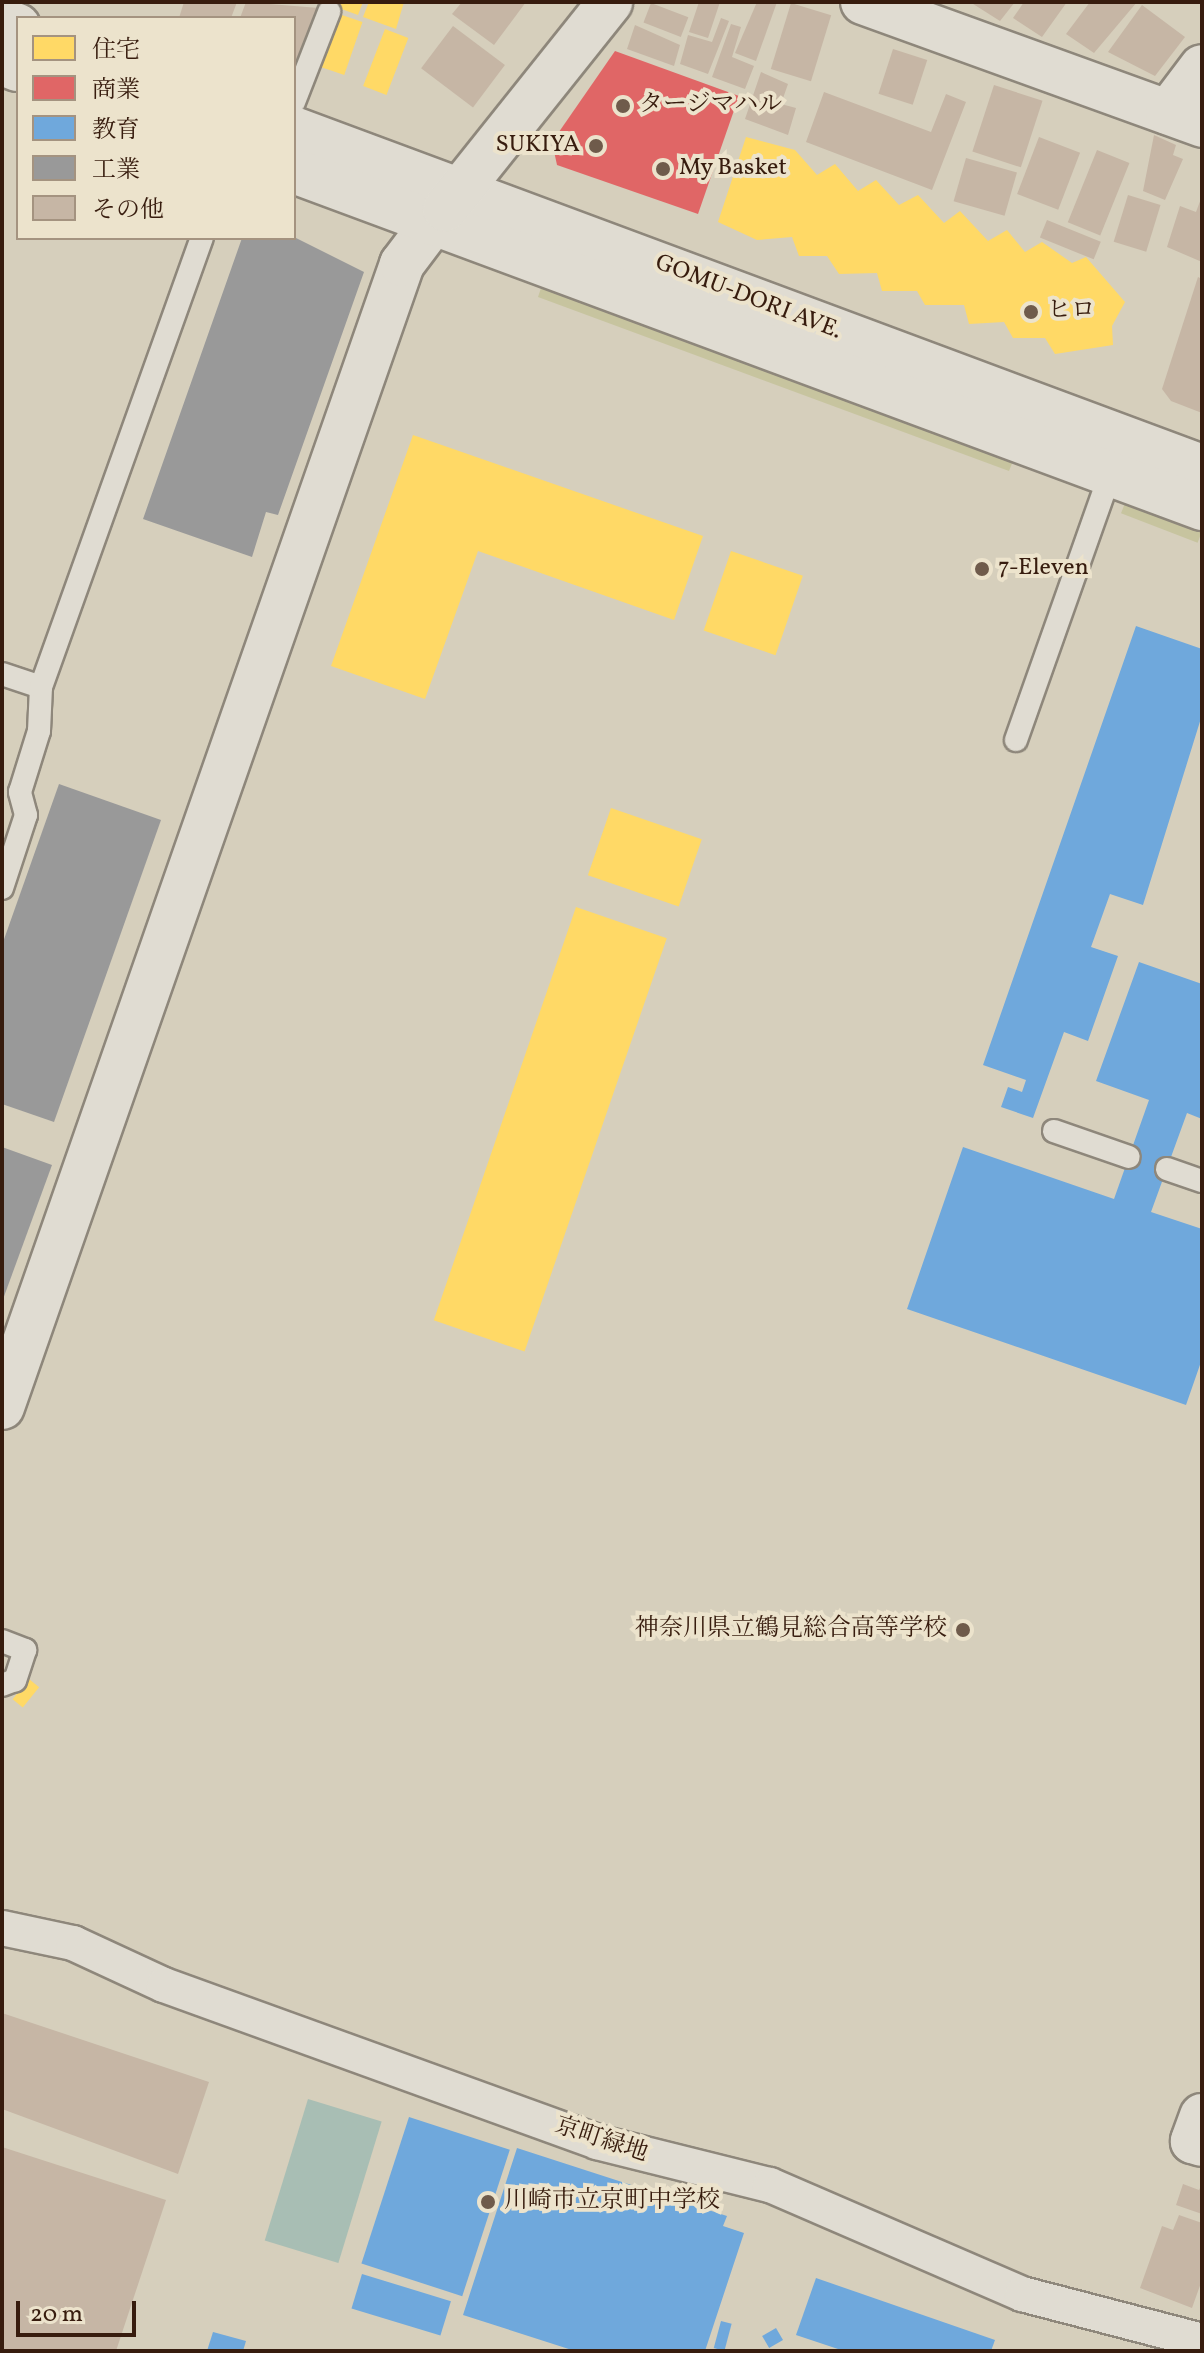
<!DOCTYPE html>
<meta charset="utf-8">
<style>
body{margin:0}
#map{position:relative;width:1204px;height:2353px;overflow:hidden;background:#d6cfbc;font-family:Vollkorn,"Noto Serif JP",serif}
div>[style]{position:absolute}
.green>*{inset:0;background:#c7c49f;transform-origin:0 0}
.water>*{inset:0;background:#a8beb4;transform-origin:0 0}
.homes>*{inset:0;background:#ffd966;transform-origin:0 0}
.shops>*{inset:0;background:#e06666}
.schools>*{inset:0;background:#6fa8dc;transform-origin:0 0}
.industry>*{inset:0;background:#999}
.building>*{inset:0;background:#c6b6a5;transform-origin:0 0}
.roads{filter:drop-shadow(2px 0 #8e877b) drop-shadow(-2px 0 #8e877b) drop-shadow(0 2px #8e877b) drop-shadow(0 -2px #8e877b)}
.service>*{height:22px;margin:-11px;padding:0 11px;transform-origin:11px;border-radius:11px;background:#e0dcd2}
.pedestrian>*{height:34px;margin:-17px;padding:0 17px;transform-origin:17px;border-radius:17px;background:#e0dcd2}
.minor>*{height:44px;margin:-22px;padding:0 22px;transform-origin:22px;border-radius:22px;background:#e0dcd2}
.tertiary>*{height:44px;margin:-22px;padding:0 22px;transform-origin:22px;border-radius:22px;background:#e0dcd2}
.dots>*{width:22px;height:22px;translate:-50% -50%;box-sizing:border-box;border:4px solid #ece3cc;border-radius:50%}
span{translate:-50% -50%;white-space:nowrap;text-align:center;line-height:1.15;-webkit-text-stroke:8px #ece3cc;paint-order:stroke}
.poi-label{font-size:24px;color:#371c0e}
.left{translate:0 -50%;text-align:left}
.right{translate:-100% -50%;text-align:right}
.street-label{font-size:24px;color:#371c0e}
.frame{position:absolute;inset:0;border:4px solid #371c0e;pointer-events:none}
.legend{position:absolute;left:16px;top:16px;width:280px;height:224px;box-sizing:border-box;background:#ece3cc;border:2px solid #a49380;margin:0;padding:10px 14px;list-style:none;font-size:24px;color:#371c0e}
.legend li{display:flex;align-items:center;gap:16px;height:40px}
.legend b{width:40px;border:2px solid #a49380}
.scale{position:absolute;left:16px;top:2301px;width:120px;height:36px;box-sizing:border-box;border:4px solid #371c0e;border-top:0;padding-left:10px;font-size:24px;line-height:28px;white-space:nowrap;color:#371c0e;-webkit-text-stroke:6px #ece3cc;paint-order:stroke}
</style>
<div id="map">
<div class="green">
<i style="clip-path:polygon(542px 285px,1013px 461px,1009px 471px,538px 297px)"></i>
<i style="left:1125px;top:503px;width:82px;height:11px;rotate:21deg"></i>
</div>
<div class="water">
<i style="left:308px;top:2099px;width:77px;height:148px;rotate:17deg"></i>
</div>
<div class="homes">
<i style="clip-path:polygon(322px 2px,363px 2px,358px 15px)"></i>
<i style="clip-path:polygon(369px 2px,404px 2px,396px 29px,363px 17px)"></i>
<i style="left:336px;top:13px;width:28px;height:56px;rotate:19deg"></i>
<i style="left:385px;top:29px;width:25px;height:61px;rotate:21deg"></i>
<i style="clip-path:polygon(746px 137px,795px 150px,817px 175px,835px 164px,858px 191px,876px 180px,899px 205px,918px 195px,944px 223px,960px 211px,988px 241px,1007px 230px,1025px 252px,1042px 242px,1072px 263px,1086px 257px,1125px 302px,1112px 326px,1113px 345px,1055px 354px,1045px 338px,1013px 338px,1004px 322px,969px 324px,964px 305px,925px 305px,917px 291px,882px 291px,877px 273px,839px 274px,827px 256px,799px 256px,792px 237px,757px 240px,718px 222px)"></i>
<i style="clip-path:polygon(413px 435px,703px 536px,674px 620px,478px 551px,425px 699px,331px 666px)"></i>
<i style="left:731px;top:551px;width:76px;height:84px;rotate:19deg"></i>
<i style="left:611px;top:808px;width:96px;height:71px;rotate:19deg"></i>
<i style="left:576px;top:907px;width:96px;height:437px;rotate:19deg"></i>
<i style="left:29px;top:1679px;width:13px;height:26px;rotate:39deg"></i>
</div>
<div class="shops">
<i style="clip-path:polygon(615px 51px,739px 96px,698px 214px,557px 165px,552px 142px)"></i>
</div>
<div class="schools">
<i style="clip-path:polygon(1136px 626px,1202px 649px,1202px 715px,1143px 905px,1110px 894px,1091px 947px,1118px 956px,1088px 1041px,1064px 1032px,1033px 1118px,1001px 1107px,1008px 1087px,1022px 1092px,1026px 1080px,983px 1065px)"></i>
<i style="clip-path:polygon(1139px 962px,1202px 984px,1202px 1119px,1187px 1113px,1151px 1212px,1202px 1229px,1202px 1359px,1186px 1405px,907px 1309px,963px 1147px,1114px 1199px,1149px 1100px,1096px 1081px)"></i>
<i style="left:409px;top:2117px;width:106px;height:154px;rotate:18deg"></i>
<i style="clip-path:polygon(517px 2148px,727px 2216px,723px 2226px,744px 2233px,705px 2351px,575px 2351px,463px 2315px)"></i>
<i style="left:362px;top:2274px;width:93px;height:36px;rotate:17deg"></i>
<i style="clip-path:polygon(816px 2278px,995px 2340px,991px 2351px,844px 2351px,796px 2335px)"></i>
<i style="left:721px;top:2321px;width:11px;height:28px;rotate:15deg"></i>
<i style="left:776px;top:2328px;width:14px;height:16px;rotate:60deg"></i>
<i style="clip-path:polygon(213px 2332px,246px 2341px,243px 2351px,207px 2351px)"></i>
</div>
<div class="industry">
<i style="clip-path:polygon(294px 237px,364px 272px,278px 515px,266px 512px,252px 557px,143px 519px,242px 238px)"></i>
<i style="clip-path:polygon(59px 784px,161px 820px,54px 1122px,2px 1104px,2px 945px)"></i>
<i style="clip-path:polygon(2px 1147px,52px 1165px,2px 1302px)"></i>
</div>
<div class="building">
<i style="clip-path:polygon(184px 2px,237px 2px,231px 18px,179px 18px)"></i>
<i style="clip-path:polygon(246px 2px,319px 8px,296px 67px,294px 18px,240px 18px)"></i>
<i style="clip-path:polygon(462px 2px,526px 2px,494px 45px,452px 14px)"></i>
<i style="clip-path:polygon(699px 2px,720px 2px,708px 38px,689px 32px)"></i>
<i style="clip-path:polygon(757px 2px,777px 2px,756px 61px,735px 53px)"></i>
<i style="clip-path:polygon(970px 2px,1015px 2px,1000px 21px)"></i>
<i style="clip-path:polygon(1024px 2px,1067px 2px,1042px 37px,1013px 18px)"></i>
<i style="clip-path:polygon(1090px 2px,1137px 2px,1094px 53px,1066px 34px)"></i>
<i style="left:651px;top:3px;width:40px;height:21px;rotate:21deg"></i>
<i style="left:791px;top:3px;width:42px;height:69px;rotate:17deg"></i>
<i style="clip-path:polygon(1142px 5px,1185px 37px,1155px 76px,1108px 52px)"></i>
<i style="clip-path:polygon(721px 18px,729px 21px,708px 74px,680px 64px,688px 35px,712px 42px)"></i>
<i style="clip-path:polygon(731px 24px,741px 27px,732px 57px,754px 66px,745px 89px,712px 77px)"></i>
<i style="clip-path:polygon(635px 25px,680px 45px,674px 66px,627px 49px)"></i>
<i style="left:453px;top:26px;width:65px;height:53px;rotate:37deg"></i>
<i style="left:893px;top:49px;width:36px;height:47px;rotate:18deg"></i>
<i style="clip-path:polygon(761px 72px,788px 84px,781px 104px,796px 108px,788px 135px,745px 119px)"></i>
<i style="left:994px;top:85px;width:51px;height:70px;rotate:18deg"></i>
<i style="clip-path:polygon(824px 92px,931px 132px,946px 94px,966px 102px,932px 190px,806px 142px)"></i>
<i style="clip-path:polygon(1154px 135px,1176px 145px,1173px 155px,1183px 159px,1165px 200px,1143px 191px)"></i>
<i style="left:1039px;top:137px;width:44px;height:61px;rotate:21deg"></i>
<i style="left:1097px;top:150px;width:35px;height:78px;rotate:22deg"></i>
<i style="left:966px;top:158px;width:53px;height:45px;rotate:16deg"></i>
<i style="left:1128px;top:195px;width:34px;height:49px;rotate:17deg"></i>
<i style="clip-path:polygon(1202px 196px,1202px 262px,1167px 247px,1180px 206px,1196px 212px)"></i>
<i style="left:1047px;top:220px;width:58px;height:19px;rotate:22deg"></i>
<i style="clip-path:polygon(1198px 277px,1202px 279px,1202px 413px,1171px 401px,1162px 389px)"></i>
<i style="clip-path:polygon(2px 2013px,209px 2082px,178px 2174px,2px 2109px)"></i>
<i style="clip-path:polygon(2px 2147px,166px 2200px,116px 2351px,2px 2351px)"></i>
<i style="clip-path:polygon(1183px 2184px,1199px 2190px,1202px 2184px,1202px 2214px,1176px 2205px)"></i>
<i style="clip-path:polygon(1179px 2215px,1202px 2223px,1202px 2280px,1192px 2308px,1140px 2288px,1162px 2226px,1173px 2230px)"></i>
</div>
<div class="roads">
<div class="service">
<i style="left:294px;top:102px;width:97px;rotate:-68.7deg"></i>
<i style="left:2px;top:674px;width:41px;rotate:18.4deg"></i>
<i style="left:1016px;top:740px;width:281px;rotate:-70.5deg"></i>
<i style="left:2px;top:888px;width:77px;rotate:-71.8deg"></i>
<i style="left:26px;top:815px;width:24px;rotate:-105deg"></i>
<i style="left:20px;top:792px;width:64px;rotate:-72.7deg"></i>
<i style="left:39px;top:731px;width:44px;rotate:-87.4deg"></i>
<i style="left:41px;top:687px;width:477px;rotate:-70.3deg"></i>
<i style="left:1054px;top:1131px;width:79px;rotate:19.1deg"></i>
<i style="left:1167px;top:1169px;width:37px;rotate:19deg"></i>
<i style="left:2px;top:1641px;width:25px;rotate:21deg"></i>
<i style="left:25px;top:1650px;width:32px;rotate:108deg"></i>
<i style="left:15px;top:1680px;width:14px;rotate:159deg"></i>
</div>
<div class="pedestrian">
<i style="left:2px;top:1928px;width:73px;rotate:11.9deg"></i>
<i style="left:73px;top:1943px;width:100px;rotate:24.8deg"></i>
<i style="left:164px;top:1985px;width:461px;rotate:19.9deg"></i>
<i style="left:597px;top:2142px;width:178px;rotate:14deg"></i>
<i style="left:770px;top:2185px;width:275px;rotate:23.4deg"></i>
<i style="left:1022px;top:2294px;width:186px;rotate:14.6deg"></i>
</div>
<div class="minor">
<i style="left:863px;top:2px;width:361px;rotate:19.9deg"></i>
<i style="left:1168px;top:112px;width:56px;rotate:-52.9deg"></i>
<i style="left:2px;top:1407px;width:1211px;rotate:-70.71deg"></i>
<i style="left:402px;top:264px;width:51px;rotate:-52.9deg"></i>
<i style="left:1202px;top:2116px;width:27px;rotate:110deg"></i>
<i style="left:1193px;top:2141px;width:9px;rotate:18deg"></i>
</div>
<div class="tertiary">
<i style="left:2px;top:20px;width:17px;rotate:21deg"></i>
<i style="left:2px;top:63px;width:17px;rotate:21deg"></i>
<i style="left:294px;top:129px;width:969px;rotate:20.42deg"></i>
<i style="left:294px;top:171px;width:969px;rotate:20.36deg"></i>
<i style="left:445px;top:209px;width:265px;rotate:-51.4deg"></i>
</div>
</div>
<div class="dots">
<i style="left:623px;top:106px;background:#6f5b4b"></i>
<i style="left:596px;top:146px;background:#6f5b4b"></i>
<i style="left:663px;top:169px;background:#6f5b4b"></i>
<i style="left:1031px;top:312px;background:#6f5b4b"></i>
<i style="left:982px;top:569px;background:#6f5b4b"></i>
<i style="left:963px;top:1630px;background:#6f5b4b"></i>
<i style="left:488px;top:2202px;background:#6f5b4b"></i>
</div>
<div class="poi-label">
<span class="left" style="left:639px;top:106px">タージマハル</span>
<span class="right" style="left:580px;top:146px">SUKIYA</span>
<span class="left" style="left:679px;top:169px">My Basket</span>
<span class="left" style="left:1047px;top:312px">ヒロ</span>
<span class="left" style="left:998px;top:569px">7-Eleven</span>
<span class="right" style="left:947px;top:1630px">神奈川県立鶴見総合高等学校</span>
<span class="left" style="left:504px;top:2202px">川崎市立京町中学校</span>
</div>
<div class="street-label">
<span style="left:748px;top:298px;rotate:21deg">GOMU-DORI AVE.</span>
<span style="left:601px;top:2141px;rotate:18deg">京町緑地</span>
</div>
<div class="frame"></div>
<ul class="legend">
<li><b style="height:22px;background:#ffd966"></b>住宅</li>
<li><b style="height:22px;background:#e06666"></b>商業</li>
<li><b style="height:22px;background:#6fa8dc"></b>教育</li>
<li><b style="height:22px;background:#999"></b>工業</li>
<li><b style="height:22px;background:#c6b6a5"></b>その他</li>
</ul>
<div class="scale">20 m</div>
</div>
